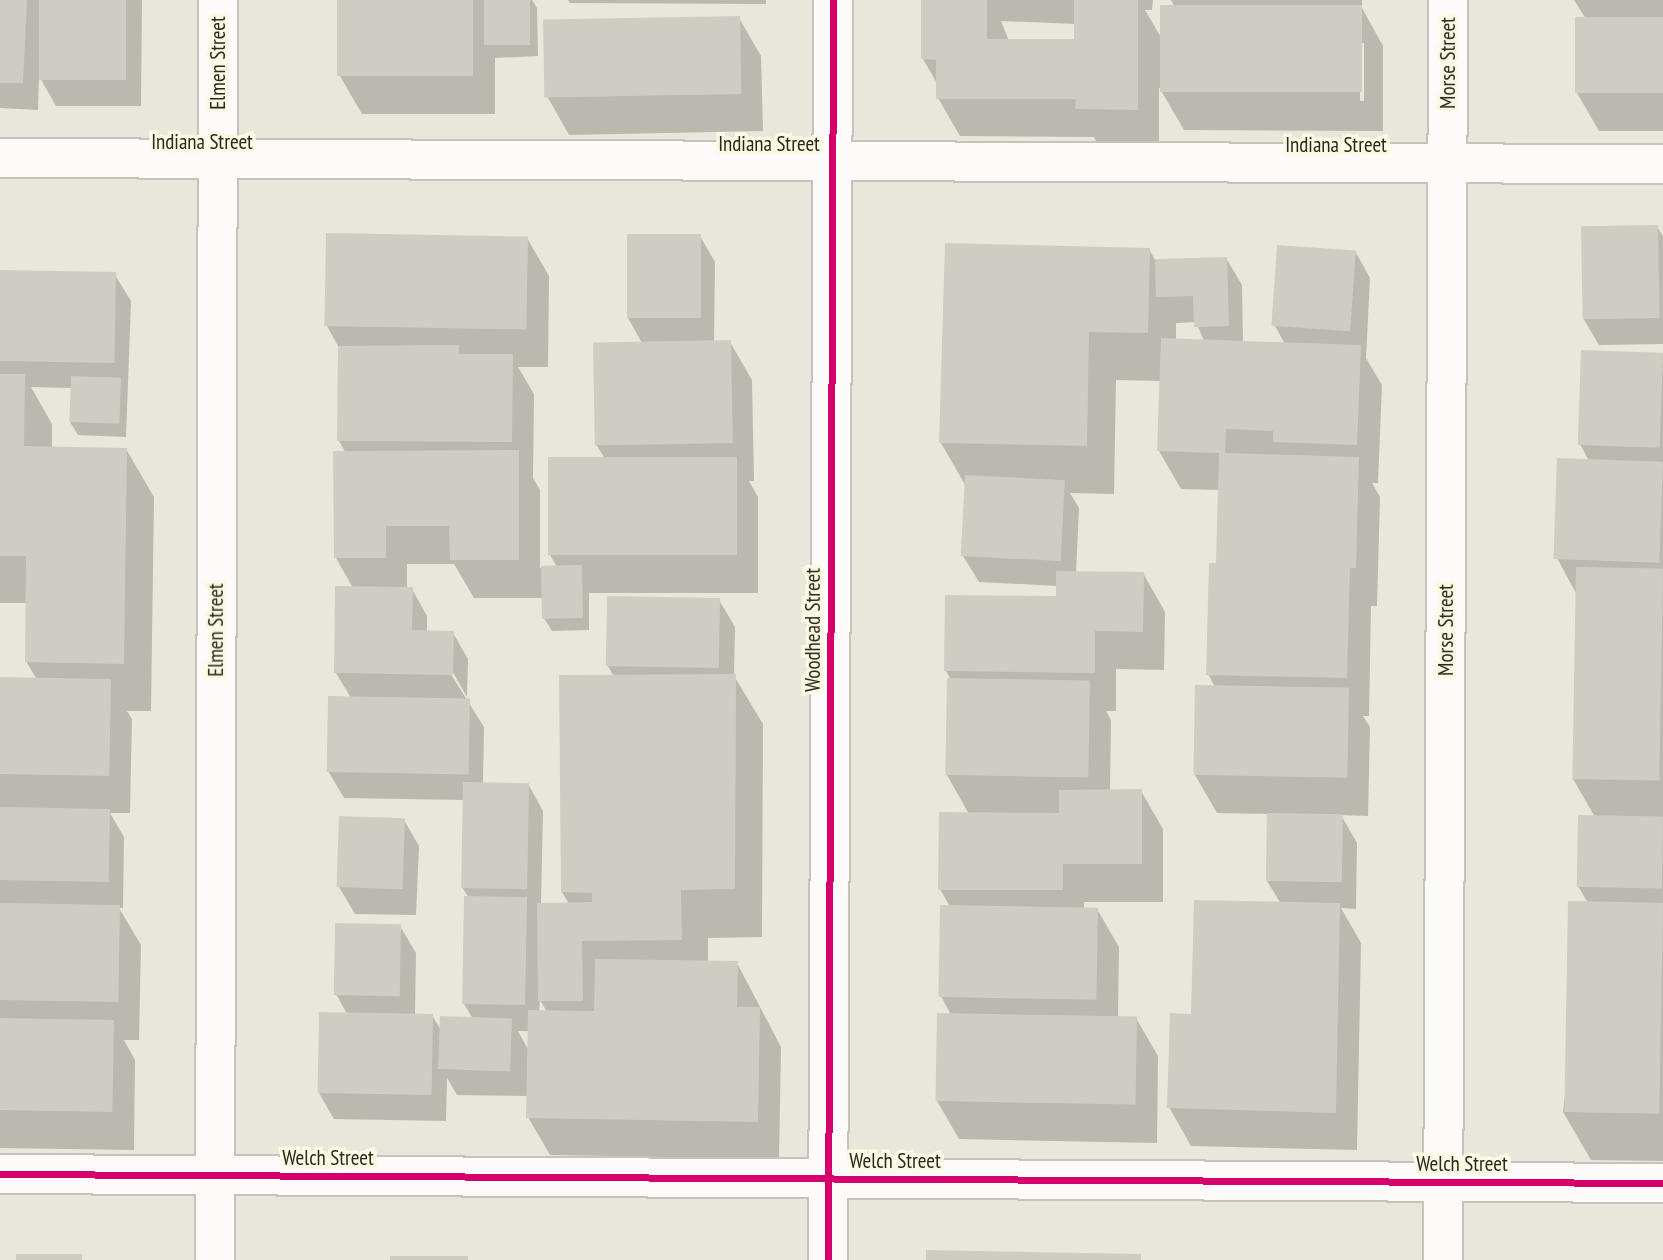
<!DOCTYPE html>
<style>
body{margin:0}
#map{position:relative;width:1663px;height:1260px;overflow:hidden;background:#e9e7db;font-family:"PT Sans Narrow",sans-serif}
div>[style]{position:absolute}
.shadow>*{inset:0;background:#0003}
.building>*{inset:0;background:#cfcdc3;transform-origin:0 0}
.roads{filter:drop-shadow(2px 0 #c5c3ba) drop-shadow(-2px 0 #c5c3ba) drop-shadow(0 2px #c5c3ba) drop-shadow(0 -2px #c5c3ba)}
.minor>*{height:38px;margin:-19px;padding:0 19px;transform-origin:19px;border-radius:19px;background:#fcfbfa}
.tertiary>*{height:38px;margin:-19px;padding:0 19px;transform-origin:19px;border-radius:19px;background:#fcfbfa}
.cycleway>*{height:7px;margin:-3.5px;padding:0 3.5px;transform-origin:3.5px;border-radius:3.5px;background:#d6006c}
span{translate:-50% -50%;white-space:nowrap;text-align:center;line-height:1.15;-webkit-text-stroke:7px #fcf9e2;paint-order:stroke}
.street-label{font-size:21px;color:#29281f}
</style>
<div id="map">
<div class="shadow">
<i style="clip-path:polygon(0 0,142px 0,141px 106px,56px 106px,39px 76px,38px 110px,0 108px)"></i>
<i style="clip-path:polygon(339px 0,532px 0,537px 8px,538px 56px,495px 58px,495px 114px,362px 114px,340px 76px)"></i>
<i style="clip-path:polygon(568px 0,766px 0,766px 4px,570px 3px)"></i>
<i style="clip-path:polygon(evenodd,923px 0,1153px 0,1152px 10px,1145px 10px,1162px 39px,1175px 7px,1171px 0,1362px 0,1362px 8px,1383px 46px,1383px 131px,1184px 130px,1159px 87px,1159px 147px,1099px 147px,1094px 137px,960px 136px,938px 98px,938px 85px,923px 59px,923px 0,1001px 21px,1076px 24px,1076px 41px,1009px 41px,1001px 21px,923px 0,1360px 43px,1364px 43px,1364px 101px,1360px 101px,1360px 43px)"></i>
<i style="clip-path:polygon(1574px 0,1663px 0,1663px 131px,1599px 131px,1577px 93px,1586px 19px)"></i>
<i style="clip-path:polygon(739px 18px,761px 56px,763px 131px,569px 135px,547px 96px)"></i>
<i style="clip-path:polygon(1657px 227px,1663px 236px,1663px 344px,1599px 345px,1583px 318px)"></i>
<i style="clip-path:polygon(evenodd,700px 236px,715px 262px,714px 342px,730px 342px,752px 380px,754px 481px,749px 481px,758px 497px,758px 593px,589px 593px,589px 630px,552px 631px,544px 618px,544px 598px,474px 598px,454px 564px,407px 564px,407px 589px,412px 589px,427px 616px,427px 632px,453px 633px,468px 659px,467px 697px,450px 667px,447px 668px,484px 727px,483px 784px,528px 784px,543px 811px,541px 904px,569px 904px,562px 892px,614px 677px,608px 666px,719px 600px,735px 627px,734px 676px,763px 724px,762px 937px,708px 938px,708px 962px,737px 963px,781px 1047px,779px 1159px,550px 1155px,528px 1117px,528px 1096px,457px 1095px,447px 1078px,446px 1121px,334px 1119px,319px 1093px,347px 1014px,336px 994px,400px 926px,416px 953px,415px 1015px,432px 1015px,442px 1032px,473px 1019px,464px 1004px,469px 898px,462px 887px,464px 800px,344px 798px,328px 771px,351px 698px,336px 673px,353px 588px,336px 558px,346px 453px,339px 441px,339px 348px,327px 326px,527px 238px,549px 276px,548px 367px,518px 367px,534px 394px,533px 478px,540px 490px,540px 568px,557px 567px,550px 555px,605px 459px,596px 444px,642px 343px,628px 318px,700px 236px,540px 1000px,547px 1012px,539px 1012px,540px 1000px,700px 236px,518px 1031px,530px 1031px,529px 1051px,518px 1031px)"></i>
<i style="clip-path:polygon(evenodd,1149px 249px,1155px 260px,1226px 258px,1242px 285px,1243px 343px,1285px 344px,1275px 326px,1355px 251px,1370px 278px,1366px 358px,1382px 385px,1378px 483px,1372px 483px,1380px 497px,1377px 606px,1371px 606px,1369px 716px,1363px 716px,1370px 727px,1368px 816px,1341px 815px,1357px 843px,1356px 909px,1341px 908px,1361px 943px,1357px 1150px,1191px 1146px,1169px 1107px,1193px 1015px,1281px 904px,1267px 881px,1269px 814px,1217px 813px,1195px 775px,1215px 687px,1208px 674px,1218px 565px,1220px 490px,1181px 489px,1159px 451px,1161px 381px,1116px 380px,1114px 494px,1070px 493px,1079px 508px,1076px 573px,1143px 573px,1165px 612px,1164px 670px,1116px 669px,1116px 711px,1106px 711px,1111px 720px,1110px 791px,1141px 791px,1163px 829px,1163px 902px,1084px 902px,1084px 909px,1097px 909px,1119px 947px,1118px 1017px,1136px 1018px,1158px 1056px,1157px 1143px,959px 1139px,937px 1101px,951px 1015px,941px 996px,950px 907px,940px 889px,969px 814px,947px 775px,951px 680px,946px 671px,1058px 598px,1058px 586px,979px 582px,963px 556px,967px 488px,941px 443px,1149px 249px,1196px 322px,1204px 341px,1176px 340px,1176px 323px,1196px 322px)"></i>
<i style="clip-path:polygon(0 272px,115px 275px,131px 301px,126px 437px,78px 435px,70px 422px,72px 388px,31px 387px,52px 424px,52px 448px,126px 449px,154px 497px,151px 711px,127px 711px,132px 719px,130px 813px,110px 813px,124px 837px,123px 908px,119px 908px,141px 945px,139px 1040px,124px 1040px,135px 1060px,134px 1150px,0 1148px,0 679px,37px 680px,26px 661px,27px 603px,0 603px)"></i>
<i style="clip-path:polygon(1663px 354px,1663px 1161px,1591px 1160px,1563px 1112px,1588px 903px,1578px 886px,1595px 817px,1573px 779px,1577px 595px,1557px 558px,1589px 461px,1580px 444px)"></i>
<i style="clip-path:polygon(404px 820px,419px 846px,416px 915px,355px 914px,339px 887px)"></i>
</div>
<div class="building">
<i style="clip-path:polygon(0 0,27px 0,23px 83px,0 83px)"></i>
<i style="left:39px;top:0;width:87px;height:80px"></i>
<i style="left:337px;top:0;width:136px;height:76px"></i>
<i style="left:484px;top:0;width:46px;height:45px"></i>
<i style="clip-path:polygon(921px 0,987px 0,987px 39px,1074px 39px,1074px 0,1138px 0,1138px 110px,1075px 109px,1076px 99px,936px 99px,936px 60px,921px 59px)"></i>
<i style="left:1160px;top:5px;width:202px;height:87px"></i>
<i style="left:740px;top:16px;width:78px;height:197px;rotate:89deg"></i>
<i style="left:1575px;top:17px;width:88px;height:76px"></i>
<i style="left:1658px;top:225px;width:93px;height:77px;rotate:89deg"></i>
<i style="left:326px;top:233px;width:202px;height:93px;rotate:1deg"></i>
<i style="left:627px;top:234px;width:74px;height:84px"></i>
<i style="clip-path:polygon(945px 243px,1150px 248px,1148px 333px,1089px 332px,1087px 446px,939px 443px)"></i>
<i style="left:1277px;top:245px;width:79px;height:81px;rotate:4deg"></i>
<i style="clip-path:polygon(1227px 257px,1229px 326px,1194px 327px,1193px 296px,1156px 297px,1155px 259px)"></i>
<i style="left:0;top:270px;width:116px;height:91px;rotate:1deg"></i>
<i style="clip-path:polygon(1161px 338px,1361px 345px,1357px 445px,1273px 442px,1273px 431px,1226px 429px,1225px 453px,1359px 457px,1356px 568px,1350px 568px,1347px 678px,1206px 675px,1209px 563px,1216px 563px,1219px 453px,1157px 451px)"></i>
<i style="left:731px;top:340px;width:103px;height:138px;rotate:89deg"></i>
<i style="clip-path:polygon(459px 345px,459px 354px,513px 354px,512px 442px,337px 441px,338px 346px)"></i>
<i style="left:1581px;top:350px;width:82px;height:95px;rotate:2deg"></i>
<i style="clip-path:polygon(0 374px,25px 374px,24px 446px,127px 448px,124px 664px,25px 662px,26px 556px,0 556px)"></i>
<i style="left:71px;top:376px;width:50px;height:46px;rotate:2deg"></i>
<i style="clip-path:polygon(519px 450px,519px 560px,450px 560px,449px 526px,386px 526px,386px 558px,334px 558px,333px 451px)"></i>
<i style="left:548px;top:457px;width:189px;height:98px"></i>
<i style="left:1557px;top:458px;width:106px;height:101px;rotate:2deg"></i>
<i style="left:965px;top:475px;width:100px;height:81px;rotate:3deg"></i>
<i style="left:582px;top:565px;width:53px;height:41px;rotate:89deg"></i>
<i style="left:1576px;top:567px;width:87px;height:212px;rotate:1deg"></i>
<i style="clip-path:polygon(1056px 571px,1144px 572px,1143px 632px,1095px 631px,1095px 673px,944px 671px,945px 595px,1056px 596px)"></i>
<i style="clip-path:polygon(335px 586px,413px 587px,412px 630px,454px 631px,453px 675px,334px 673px)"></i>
<i style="left:607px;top:596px;width:113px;height:70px;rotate:1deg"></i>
<i style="clip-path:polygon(736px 674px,735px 889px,681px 890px,682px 940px,582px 941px,583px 1001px,538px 1001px,537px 903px,592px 902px,592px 893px,561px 892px,559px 675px)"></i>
<i style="left:0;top:677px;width:111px;height:97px;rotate:1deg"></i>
<i style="left:947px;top:678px;width:143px;height:97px;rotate:1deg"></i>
<i style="left:1195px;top:685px;width:154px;height:90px;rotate:1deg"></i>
<i style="left:328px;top:696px;width:142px;height:76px;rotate:1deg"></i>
<i style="left:463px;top:782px;width:66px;height:106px;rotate:1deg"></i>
<i style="clip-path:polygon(1142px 789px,1142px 864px,1063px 864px,1063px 890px,938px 890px,939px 812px,1059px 813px,1059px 790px)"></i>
<i style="left:0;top:807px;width:110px;height:73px;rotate:1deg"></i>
<i style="left:1267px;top:813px;width:76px;height:68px;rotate:1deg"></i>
<i style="left:1578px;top:815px;width:85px;height:72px;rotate:1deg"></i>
<i style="left:339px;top:816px;width:66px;height:71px;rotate:2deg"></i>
<i style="left:464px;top:896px;width:63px;height:108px;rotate:1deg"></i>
<i style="clip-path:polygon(1194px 900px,1340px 903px,1336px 1113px,1167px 1108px,1170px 1013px,1191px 1014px)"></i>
<i style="left:1568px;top:901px;width:95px;height:211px;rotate:1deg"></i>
<i style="left:0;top:903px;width:120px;height:97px;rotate:1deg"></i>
<i style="left:940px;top:905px;width:158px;height:92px;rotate:1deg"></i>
<i style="left:335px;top:923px;width:66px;height:72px;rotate:1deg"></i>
<i style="clip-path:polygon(595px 959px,738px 961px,737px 1007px,760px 1007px,758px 1122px,526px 1118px,528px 1010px,594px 1011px)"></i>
<i style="left:319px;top:1012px;width:114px;height:81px;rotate:1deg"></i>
<i style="left:937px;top:1013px;width:200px;height:88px;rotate:1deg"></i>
<i style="left:440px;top:1016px;width:72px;height:53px;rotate:2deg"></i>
<i style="left:0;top:1018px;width:114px;height:92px;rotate:1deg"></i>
<i style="clip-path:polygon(926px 1250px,1141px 1254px,1141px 1260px,926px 1260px)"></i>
<i style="left:16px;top:1254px;width:66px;height:6px"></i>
<i style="left:390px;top:1256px;width:78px;height:4px"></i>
</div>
<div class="roads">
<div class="minor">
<i style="left:0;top:158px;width:1663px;rotate:0.21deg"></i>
<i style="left:215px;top:1260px;width:1260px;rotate:-89.86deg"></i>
<i style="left:1443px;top:1260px;width:1260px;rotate:-89.77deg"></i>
</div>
<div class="tertiary">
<i style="left:0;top:1174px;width:1663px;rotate:0.31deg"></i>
<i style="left:828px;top:1260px;width:1260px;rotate:-89.77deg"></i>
</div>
</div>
<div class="cycleway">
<i style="left:0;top:1174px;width:1663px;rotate:0.31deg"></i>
<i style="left:828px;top:1260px;width:1260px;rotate:-89.77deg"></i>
</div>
<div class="street-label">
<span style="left:218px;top:63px;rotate:-90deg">Elmen Street</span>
<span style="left:1448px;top:63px;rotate:-90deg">Morse Street</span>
<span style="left:202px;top:142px">Indiana Street</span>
<span style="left:769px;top:144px">Indiana Street</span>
<span style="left:1336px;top:145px">Indiana Street</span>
<span style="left:216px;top:630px;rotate:-90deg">Elmen Street</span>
<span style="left:813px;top:630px;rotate:-90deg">Woodhead Street</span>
<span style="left:1446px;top:630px;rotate:-90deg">Morse Street</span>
<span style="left:328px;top:1158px">Welch Street</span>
<span style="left:895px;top:1161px">Welch Street</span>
<span style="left:1462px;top:1164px">Welch Street</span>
</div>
</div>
